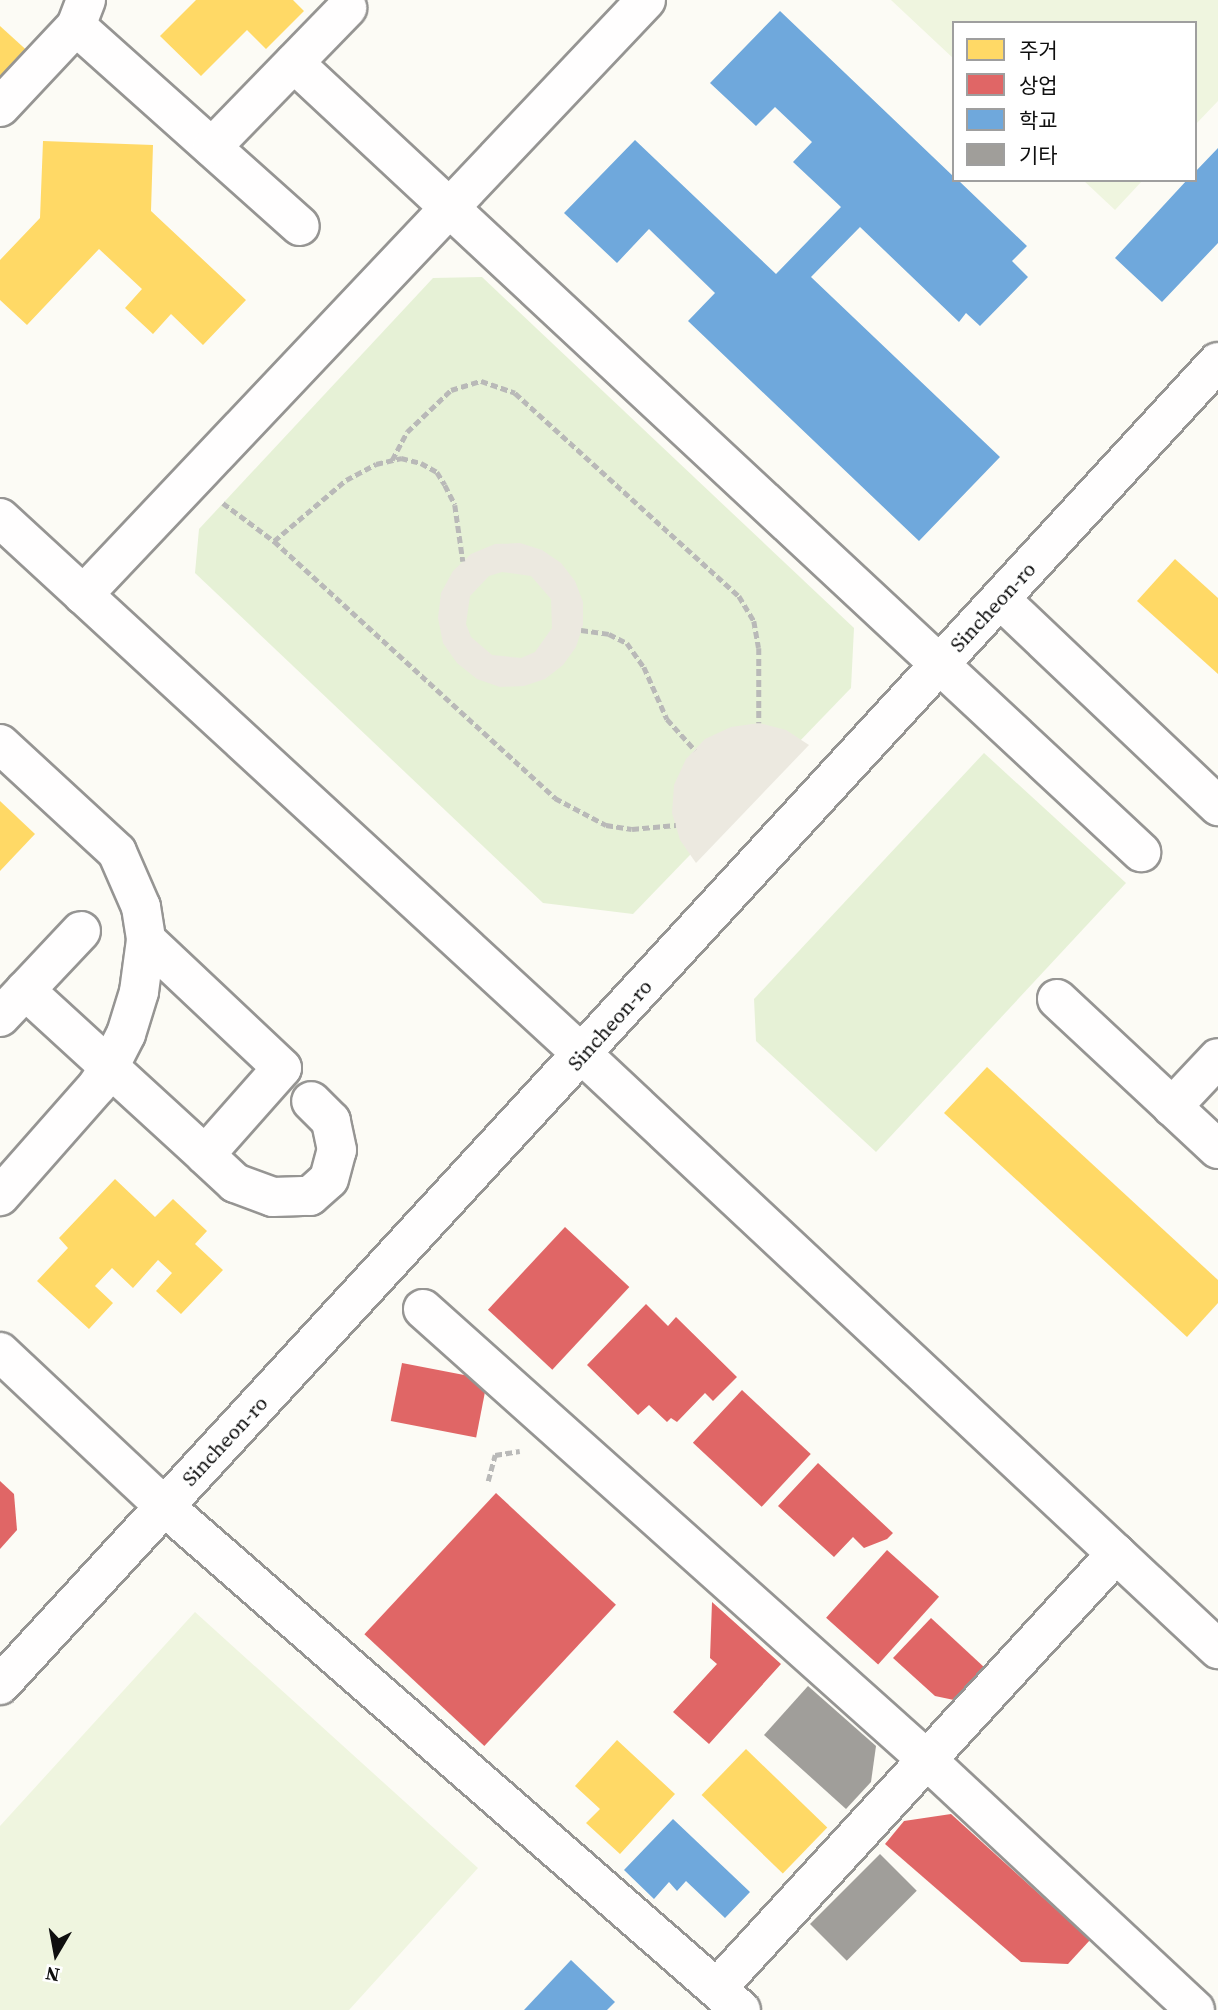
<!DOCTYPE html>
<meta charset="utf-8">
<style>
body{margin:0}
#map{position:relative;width:1218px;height:2010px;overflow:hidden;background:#fcfbf5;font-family:"Source Serif 4","Noto Sans KR",serif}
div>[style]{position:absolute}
.green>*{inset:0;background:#e6f1d6}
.pitch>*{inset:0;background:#eff5df}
.plaza>*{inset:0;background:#ece9e0}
.homes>*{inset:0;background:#ffd966;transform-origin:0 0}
.shops>*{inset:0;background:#e06666;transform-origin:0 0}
.schools>*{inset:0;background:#6fa8dc}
.building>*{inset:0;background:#a09e9a;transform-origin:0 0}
.path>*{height:4.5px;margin-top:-2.25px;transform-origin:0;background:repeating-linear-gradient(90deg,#b9b9b8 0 7px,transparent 0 10.5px)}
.roads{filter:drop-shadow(2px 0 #969593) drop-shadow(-2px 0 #969593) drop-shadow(0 2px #969593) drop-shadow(0 -2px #969593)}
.minor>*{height:38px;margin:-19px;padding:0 19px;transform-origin:19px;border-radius:19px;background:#fffefe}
span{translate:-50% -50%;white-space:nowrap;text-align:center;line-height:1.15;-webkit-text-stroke:7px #fff;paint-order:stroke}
.street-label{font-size:21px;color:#0f0f0f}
.legend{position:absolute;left:952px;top:21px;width:245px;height:161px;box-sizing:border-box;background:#fff;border:2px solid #9f9f9f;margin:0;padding:9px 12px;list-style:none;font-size:21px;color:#0f0f0f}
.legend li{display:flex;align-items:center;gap:14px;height:35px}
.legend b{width:35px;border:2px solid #9f9f9f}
.north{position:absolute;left:21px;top:1919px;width:70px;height:70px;-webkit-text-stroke:5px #fff;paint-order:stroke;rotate:190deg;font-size:19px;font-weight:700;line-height:28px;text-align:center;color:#0f0f0f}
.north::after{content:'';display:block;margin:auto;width:24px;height:32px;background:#0f0f0f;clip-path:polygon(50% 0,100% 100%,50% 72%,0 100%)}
</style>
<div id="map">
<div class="green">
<i style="clip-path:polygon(482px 277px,854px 628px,851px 688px,633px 914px,543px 903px,195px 573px,199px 529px,433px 278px)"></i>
<i style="clip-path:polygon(984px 753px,1126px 883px,876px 1152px,756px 1041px,754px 999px)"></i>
</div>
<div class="pitch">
<i style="clip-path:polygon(891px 0,1218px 0,1218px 101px,1195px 125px,1195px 23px,954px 23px,954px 59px)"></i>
<i style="clip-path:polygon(1083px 180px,1143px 180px,1115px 210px)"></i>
<i style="clip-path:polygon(195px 1612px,478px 1868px,349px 2010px,0 2010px,0 1826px)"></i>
</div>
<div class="plaza">
<i style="clip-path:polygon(evenodd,520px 543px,542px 550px,561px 563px,575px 581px,583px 602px,583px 625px,576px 647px,563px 665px,545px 679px,524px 686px,500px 687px,477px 679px,457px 663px,443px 643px,438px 618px,441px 593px,453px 571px,471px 554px,495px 544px,520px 543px,502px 572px,531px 576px,551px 599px,552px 628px,535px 652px,521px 658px,492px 655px,471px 637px,466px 624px,470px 596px,489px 576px,502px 572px)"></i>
<i style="clip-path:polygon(759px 723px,786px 730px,809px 745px,696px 863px,680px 840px,672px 813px,674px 785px,686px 759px,705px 739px,731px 727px)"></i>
</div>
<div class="homes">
<i style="clip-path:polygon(196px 0,293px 0,304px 11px,266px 49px,247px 30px,201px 76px,160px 36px)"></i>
<i style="clip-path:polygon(0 26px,33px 56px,0 92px)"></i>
<i style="clip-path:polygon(43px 141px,153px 145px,151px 211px,246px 300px,203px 345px,171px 314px,153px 334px,125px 308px,142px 289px,99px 249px,27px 325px,0 300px,0 260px,40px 218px)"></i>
<i style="clip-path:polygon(1175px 559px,1218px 598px,1218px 674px,1137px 601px)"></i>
<i style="clip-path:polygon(0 801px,35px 834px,0 871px)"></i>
<i style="clip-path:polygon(987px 1067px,1218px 1280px,1218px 1303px,1187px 1337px,944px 1113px)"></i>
<i style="clip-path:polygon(115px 1179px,155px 1217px,173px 1199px,207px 1231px,195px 1244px,223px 1270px,181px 1314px,156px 1291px,172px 1273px,158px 1260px,133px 1288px,112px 1268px,95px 1286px,113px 1303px,89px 1329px,37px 1281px,68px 1248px,59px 1238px)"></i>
<i style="clip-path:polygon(617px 1740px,675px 1794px,620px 1854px,586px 1823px,600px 1809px,575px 1786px)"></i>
<i style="left:746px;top:1749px;width:113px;height:64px;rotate:44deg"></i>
</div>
<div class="shops">
<i style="left:565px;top:1227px;width:88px;height:113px;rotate:43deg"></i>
<i style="clip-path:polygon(646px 1304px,668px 1326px,676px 1317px,737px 1377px,713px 1401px,705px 1393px,677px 1422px,671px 1418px,667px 1422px,649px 1405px,638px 1415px,587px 1365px)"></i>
<i style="left:402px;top:1363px;width:87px;height:59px;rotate:11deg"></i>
<i style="left:742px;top:1390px;width:94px;height:72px;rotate:43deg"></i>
<i style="clip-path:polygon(818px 1463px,893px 1533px,887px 1539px,864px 1548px,853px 1537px,834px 1557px,778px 1506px)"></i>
<i style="clip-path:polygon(0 1481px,14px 1494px,17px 1530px,0 1549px)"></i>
<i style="left:496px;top:1493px;width:164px;height:193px;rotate:43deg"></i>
<i style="left:887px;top:1550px;width:70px;height:91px;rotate:42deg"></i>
<i style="clip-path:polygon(712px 1602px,781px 1664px,709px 1744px,673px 1712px,717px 1664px,710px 1658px)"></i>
<i style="clip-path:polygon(931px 1618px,985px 1668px,954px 1700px,935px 1696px,893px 1658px)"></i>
<i style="clip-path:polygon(951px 1814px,1090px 1940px,1068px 1964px,1021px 1962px,885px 1844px,904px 1821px)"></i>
</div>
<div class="schools">
<i style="clip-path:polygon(780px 11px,954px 177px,954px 180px,958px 180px,1027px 246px,1012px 261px,1028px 277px,980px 326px,966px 313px,959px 322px,860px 227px,811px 277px,1000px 457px,919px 541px,688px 321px,715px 293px,649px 229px,617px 263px,564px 213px,635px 140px,776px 274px,841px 207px,793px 162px,812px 142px,775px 107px,756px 126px,710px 83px)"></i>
<i style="clip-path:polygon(1218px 148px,1218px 243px,1162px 302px,1115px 258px,1187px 180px,1195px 180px,1195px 172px)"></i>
<i style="clip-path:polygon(673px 1819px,750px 1892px,725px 1918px,686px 1881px,677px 1891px,669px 1882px,654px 1899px,624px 1870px)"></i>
<i style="clip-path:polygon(571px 1960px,615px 2002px,607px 2010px,524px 2010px)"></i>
</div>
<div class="building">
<i style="clip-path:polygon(808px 1686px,876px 1746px,871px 1782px,846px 1809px,764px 1735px)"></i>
<i style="left:880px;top:1854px;width:52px;height:99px;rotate:45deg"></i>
</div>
<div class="path">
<i style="left:392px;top:460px;width:32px;rotate:-62deg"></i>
<i style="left:407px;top:432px;width:61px;rotate:-43.7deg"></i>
<i style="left:451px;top:390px;width:31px;rotate:-17deg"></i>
<i style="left:481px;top:381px;width:36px;rotate:19deg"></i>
<i style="left:515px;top:393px;width:302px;rotate:42.2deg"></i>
<i style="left:739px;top:596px;width:29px;rotate:59deg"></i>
<i style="left:754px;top:621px;width:27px;rotate:80deg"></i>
<i style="left:759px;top:648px;width:75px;rotate:90deg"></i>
<i style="left:223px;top:503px;width:64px;rotate:36.7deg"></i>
<i style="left:274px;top:541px;width:381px;rotate:42.4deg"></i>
<i style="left:555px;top:798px;width:58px;rotate:27.9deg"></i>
<i style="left:606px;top:825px;width:26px;rotate:9deg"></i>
<i style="left:632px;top:829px;width:44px;rotate:-5.2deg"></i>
<i style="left:274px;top:541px;width:94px;rotate:-40.3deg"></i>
<i style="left:346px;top:480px;width:34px;rotate:-28deg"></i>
<i style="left:376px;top:464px;width:26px;rotate:-13deg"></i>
<i style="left:401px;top:458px;width:21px;rotate:14deg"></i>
<i style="left:421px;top:463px;width:18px;rotate:29deg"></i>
<i style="left:437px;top:472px;width:15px;rotate:58deg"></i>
<i style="left:445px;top:485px;width:22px;rotate:63deg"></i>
<i style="left:455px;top:505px;width:57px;rotate:81.9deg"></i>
<i style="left:581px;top:630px;width:28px;rotate:8deg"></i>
<i style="left:609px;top:634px;width:20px;rotate:27deg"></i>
<i style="left:627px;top:643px;width:29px;rotate:55deg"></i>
<i style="left:644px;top:667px;width:57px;rotate:66.1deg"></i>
<i style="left:667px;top:719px;width:42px;rotate:47.9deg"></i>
<i style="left:488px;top:1481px;width:27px;rotate:-75deg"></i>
<i style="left:495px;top:1455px;width:25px;rotate:-9deg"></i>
</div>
<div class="roads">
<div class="minor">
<i style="left:76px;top:26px;width:300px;rotate:41.8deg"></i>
<i style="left:294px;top:63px;width:1158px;rotate:42.97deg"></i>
<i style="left:0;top:107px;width:111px;rotate:-46.8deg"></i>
<i style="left:76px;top:26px;width:28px;rotate:-69deg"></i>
<i style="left:212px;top:147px;width:194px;rotate:-45.8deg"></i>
<i style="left:0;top:518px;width:793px;rotate:42.65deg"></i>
<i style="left:583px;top:1055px;width:870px;rotate:43.09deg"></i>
<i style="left:83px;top:595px;width:819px;rotate:-46.58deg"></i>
<i style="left:1000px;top:599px;width:301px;rotate:43.5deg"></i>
<i style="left:0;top:744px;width:159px;rotate:42.7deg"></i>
<i style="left:117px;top:852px;width:60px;rotate:66.4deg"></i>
<i style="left:141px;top:907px;width:33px;rotate:81deg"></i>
<i style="left:146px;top:940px;width:52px;rotate:97.7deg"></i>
<i style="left:139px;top:992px;width:44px;rotate:107.2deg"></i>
<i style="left:126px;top:1034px;width:37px;rotate:117deg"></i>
<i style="left:109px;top:1067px;width:22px;rotate:122deg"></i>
<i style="left:97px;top:1086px;width:147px;rotate:131.4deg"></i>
<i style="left:25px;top:990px;width:244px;rotate:42.5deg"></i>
<i style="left:205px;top:1155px;width:116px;rotate:-48.5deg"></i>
<i style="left:282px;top:1068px;width:187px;rotate:-136.7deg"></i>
<i style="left:1057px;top:999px;width:220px;rotate:43deg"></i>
<i style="left:0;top:1017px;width:118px;rotate:-46.7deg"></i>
<i style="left:1172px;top:1107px;width:67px;rotate:-46.8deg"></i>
<i style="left:205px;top:1155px;width:41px;rotate:43deg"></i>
<i style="left:235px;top:1183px;width:40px;rotate:20.2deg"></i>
<i style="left:273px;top:1197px;width:37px;rotate:-2deg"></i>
<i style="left:310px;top:1196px;width:25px;rotate:-42deg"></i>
<i style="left:329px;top:1179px;width:30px;rotate:-75deg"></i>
<i style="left:337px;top:1150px;width:30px;rotate:-102deg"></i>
<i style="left:331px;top:1121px;width:28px;rotate:-135deg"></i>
<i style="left:423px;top:1309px;width:674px;rotate:41.81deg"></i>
<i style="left:925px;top:1758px;width:369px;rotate:43deg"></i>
<i style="left:0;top:1352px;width:225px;rotate:43.2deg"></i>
<i style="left:164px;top:1506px;width:766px;rotate:41.14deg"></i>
<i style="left:0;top:1685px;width:1798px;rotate:-47.37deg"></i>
<i style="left:717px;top:1988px;width:590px;rotate:-47.41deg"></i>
</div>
</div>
<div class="street-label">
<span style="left:993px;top:607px;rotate:-47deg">Sincheon-ro</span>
<span style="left:610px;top:1025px;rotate:-48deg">Sincheon-ro</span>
<span style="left:225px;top:1441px;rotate:-47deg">Sincheon-ro</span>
</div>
<ul class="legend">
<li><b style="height:19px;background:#ffd966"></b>주거</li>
<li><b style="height:19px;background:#e06666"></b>상업</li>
<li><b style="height:19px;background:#6fa8dc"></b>학교</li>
<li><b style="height:19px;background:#a09e9a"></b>기타</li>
</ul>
<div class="north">N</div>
</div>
